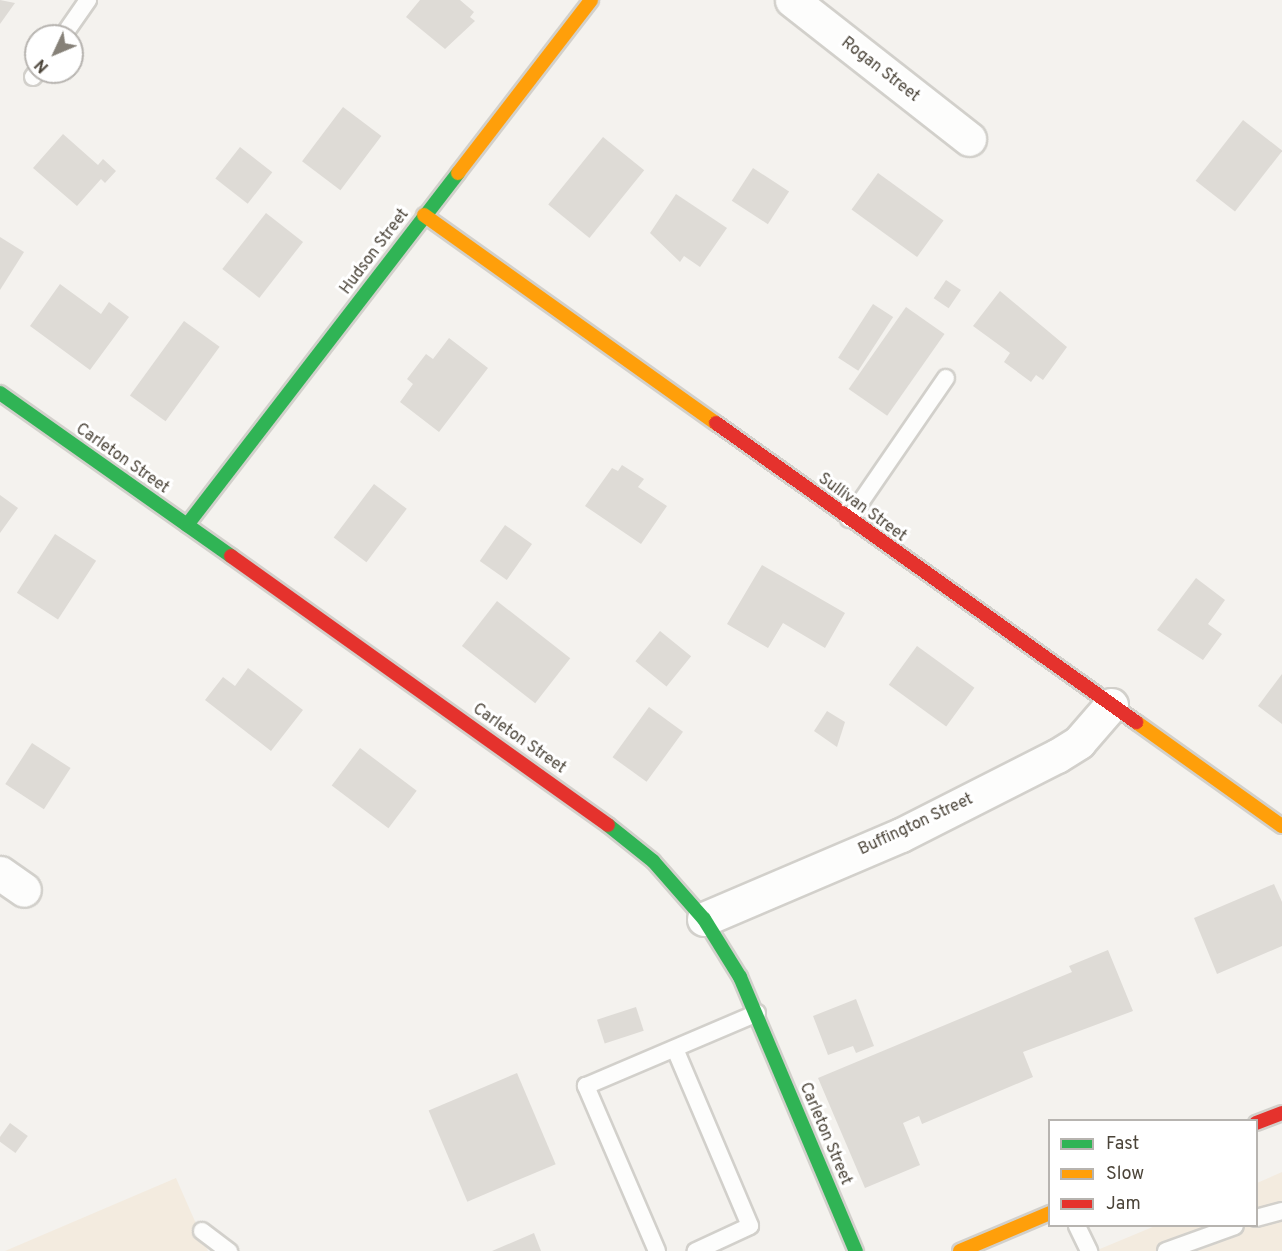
<!DOCTYPE html>
<style>
body{margin:0}
#map{position:relative;width:1282px;height:1251px;overflow:hidden;background:#f4f2ee;font-family:Overpass,sans-serif}
div>[style]{position:absolute}
.commercial>*{inset:0;background:#f3ebdf}
.building>*{inset:0;background:#dedbd6;transform-origin:0 0}
.roads{filter:drop-shadow(2px 0 #d2d0cb) drop-shadow(-2px 0 #d2d0cb) drop-shadow(0 2px #d2d0cb) drop-shadow(0 -2px #d2d0cb)}
.lane>*{height:16px;margin:-8px;padding:0 8px;transform-origin:8px;border-radius:8px;background:#fdfdfc}
.street>*{height:33px;margin:-16.5px;padding:0 16.5px;transform-origin:16.5px;border-radius:16.5px;background:#fdfdfc}
.fast>*{height:14px;margin:-7px;padding:0 7px;transform-origin:7px;border-radius:7px;background:#30b455}
.slow>*{height:14px;margin:-7px;padding:0 7px;transform-origin:7px;border-radius:7px;background:#ff9f0a}
.jam>*{height:14px;margin:-7px;padding:0 7px;transform-origin:7px;border-radius:7px;background:#e5322d}
span{translate:-50% -50%;white-space:nowrap;text-align:center;line-height:1.15;-webkit-text-stroke:6px #fff;paint-order:stroke}
.street-label{font-size:16px;color:#4b4439}
.legend{position:absolute;left:1048px;top:1119px;width:210px;height:108px;box-sizing:border-box;background:#fff;border:2px solid #b7b4b0;margin:0;padding:8px 10px;list-style:none;font-size:18px;color:#4b4439}
.legend li{display:flex;align-items:center;gap:12px;height:30px}
.legend b{width:30px;border:2px solid #b7b4b0}
.north{position:absolute;left:24px;top:24px;width:60px;height:60px;box-sizing:border-box;background:#fff;border:2px solid #b7b4b0;border-radius:50%;rotate:226deg;font-size:16px;font-weight:700;line-height:24px;text-align:center;color:#4b4439}
.north::after{content:'';display:block;margin:auto;width:21px;height:27px;background:#868178;clip-path:polygon(50% 0,100% 100%,50% 72%,0 100%)}
</style>
<div id="map">
<div class="commercial">
<i style="clip-path:polygon(1282px 1172px,1282px 1251px,1095px 1251px,1155px 1226px,1256px 1226px,1257px 1183px)"></i>
<i style="clip-path:polygon(176px 1178px,208px 1251px,5px 1251px)"></i>
</div>
<div class="building">
<i style="clip-path:polygon(0 0,15px 3px,0 24px)"></i>
<i style="clip-path:polygon(420px 0,460px 0,474px 12px,470px 17px,475px 21px,445px 49px,406px 17px)"></i>
<i style="left:343px;top:107px;width:48px;height:68px;rotate:37deg"></i>
<i style="left:1243px;top:120px;width:50px;height:77px;rotate:38deg"></i>
<i style="clip-path:polygon(63px 134px,98px 165px,103px 159px,116px 171px,105px 183px,101px 179px,77px 206px,33px 168px)"></i>
<i style="left:603px;top:137px;width:53px;height:87px;rotate:39deg"></i>
<i style="left:240px;top:147px;width:41px;height:40px;rotate:38deg"></i>
<i style="left:753px;top:168px;width:43px;height:39px;rotate:33deg"></i>
<i style="left:878px;top:173px;width:81px;height:45px;rotate:36deg"></i>
<i style="clip-path:polygon(676px 194px,727px 228px,700px 267px,684px 256px,680px 262px,650px 233px)"></i>
<i style="left:266px;top:213px;width:47px;height:71px;rotate:38deg"></i>
<i style="clip-path:polygon(0 237px,24px 252px,0 290px)"></i>
<i style="left:946px;top:280px;width:18px;height:22px;rotate:34deg"></i>
<i style="clip-path:polygon(60px 284px,101px 314px,109px 302px,129px 317px,90px 370px,30px 326px)"></i>
<i style="clip-path:polygon(1000px 291px,1067px 347px,1043px 380px,1036px 375px,1031px 382px,1004px 362px,1010px 353px,973px 326px)"></i>
<i style="left:873px;top:304px;width:24px;height:64px;rotate:33deg"></i>
<i style="left:906px;top:307px;width:47px;height:100px;rotate:35deg"></i>
<i style="left:184px;top:321px;width:44px;height:92px;rotate:36deg"></i>
<i style="clip-path:polygon(449px 338px,488px 368px,439px 432px,400px 402px,413px 384px,407px 379px,426px 354px,433px 359px)"></i>
<i style="clip-path:polygon(622px 465px,644px 479px,638px 487px,667px 506px,641px 544px,585px 506px,612px 468px,618px 471px)"></i>
<i style="left:374px;top:484px;width:41px;height:67px;rotate:37deg"></i>
<i style="clip-path:polygon(0 495px,18px 508px,0 533px)"></i>
<i style="left:505px;top:525px;width:33px;height:44px;rotate:35deg"></i>
<i style="left:55px;top:534px;width:49px;height:70px;rotate:33deg"></i>
<i style="clip-path:polygon(762px 565px,845px 613px,825px 648px,783px 623px,768px 648px,727px 624px)"></i>
<i style="clip-path:polygon(1196px 578px,1225px 600px,1208px 624px,1222px 634px,1203px 660px,1157px 630px)"></i>
<i style="left:497px;top:601px;width:93px;height:57px;rotate:38deg"></i>
<i style="left:660px;top:631px;width:40px;height:39px;rotate:39deg"></i>
<i style="left:917px;top:646px;width:71px;height:48px;rotate:36deg"></i>
<i style="clip-path:polygon(248px 668px,303px 710px,271px 751px,205px 700px,223px 677px,235px 686px)"></i>
<i style="clip-path:polygon(1282px 674px,1282px 724px,1258px 706px)"></i>
<i style="left:649px;top:707px;width:42px;height:62px;rotate:36deg"></i>
<i style="clip-path:polygon(827px 711px,845px 722px,837px 747px,814px 731px)"></i>
<i style="left:32px;top:743px;width:46px;height:49px;rotate:33deg"></i>
<i style="left:360px;top:748px;width:71px;height:47px;rotate:37deg"></i>
<i style="clip-path:polygon(1274px 884px,1282px 902px,1282px 946px,1217px 974px,1194px 918px)"></i>
<i style="clip-path:polygon(1108px 950px,1133px 1011px,1023px 1052px,1033px 1077px,922px 1124px,919px 1116px,903px 1123px,920px 1165px,865px 1188px,818px 1078px,1072px 972px,1069px 966px)"></i>
<i style="clip-path:polygon(856px 999px,874px 1046px,856px 1053px,853px 1046px,828px 1055px,813px 1016px)"></i>
<i style="left:636px;top:1007px;width:25px;height:41px;rotate:72deg"></i>
<i style="left:517px;top:1073px;width:99px;height:96px;rotate:67deg"></i>
<i style="left:10px;top:1123px;width:22px;height:21px;rotate:36deg"></i>
<i style="clip-path:polygon(534px 1233px,541px 1251px,492px 1251px)"></i>
</div>
<div class="roads">
<div class="lane">
<i style="left:63px;top:36px;width:44px;rotate:-55.2deg"></i>
<i style="left:33px;top:77px;width:6px;rotate:-51deg"></i>
<i style="left:849px;top:519px;width:171px;rotate:-55.5deg"></i>
<i style="left:675px;top:1049px;width:192px;rotate:67deg"></i>
<i style="left:750px;top:1226px;width:60px;rotate:155.2deg"></i>
<i style="left:1256px;top:1218px;width:27px;rotate:-15deg"></i>
<i style="left:1077px;top:1226px;width:28px;rotate:64deg"></i>
<i style="left:202px;top:1231px;width:34px;rotate:37deg"></i>
<i style="left:657px;top:1251px;width:180px;rotate:-113.3deg"></i>
<i style="left:586px;top:1086px;width:186px;rotate:-23.1deg"></i>
<i style="left:1166px;top:1251px;width:73px;rotate:-19.9deg"></i>
</div>
<div class="street">
<i style="left:792px;top:0;width:225px;rotate:38.1deg"></i>
<i style="left:0;top:873px;width:29px;rotate:35deg"></i>
<i style="left:704px;top:919px;width:214px;rotate:-23.1deg"></i>
<i style="left:901px;top:835px;width:175px;rotate:-26.9deg"></i>
<i style="left:1057px;top:756px;width:26px;rotate:-32deg"></i>
<i style="left:1079px;top:742px;width:49px;rotate:-49.1deg"></i>
</div>
<div class="fast">
<i style="left:0;top:393px;width:283px;rotate:35.2deg"></i>
<i style="left:187px;top:525px;width:444px;rotate:-52.4deg"></i>
<i style="left:608px;top:825px;width:58px;rotate:38.7deg"></i>
<i style="left:653px;top:861px;width:77px;rotate:48.7deg"></i>
<i style="left:704px;top:919px;width:68px;rotate:58.2deg"></i>
<i style="left:740px;top:977px;width:298px;rotate:67.1deg"></i>
</div>
<div class="slow">
<i style="left:458px;top:173px;width:218px;rotate:-52.4deg"></i>
<i style="left:424px;top:215px;width:359px;rotate:35.5deg"></i>
<i style="left:1136px;top:722px;width:179px;rotate:35.5deg"></i>
<i style="left:960px;top:1251px;width:98px;rotate:-22.9deg"></i>
</div>
<div class="jam">
<i style="left:716px;top:423px;width:516px;rotate:35.45deg"></i>
<i style="left:231px;top:556px;width:463px;rotate:35.5deg"></i>
<i style="left:1256px;top:1123px;width:28px;rotate:-21deg"></i>
</div>
</div>
<div class="street-label">
<span style="left:880px;top:70px;rotate:38deg">Rogan Street</span>
<span style="left:375px;top:252px;rotate:-53deg">Hudson Street</span>
<span style="left:122px;top:459px;rotate:35deg">Carleton Street</span>
<span style="left:862px;top:508px;rotate:36deg">Sullivan Street</span>
<span style="left:519px;top:739px;rotate:35deg">Carleton Street</span>
<span style="left:916px;top:825px;rotate:-25deg">Buffington Street</span>
<span style="left:825px;top:1134px;rotate:67deg">Carleton Street</span>
</div>
<ul class="legend">
<li><b style="height:8px;background:#30b455"></b>Fast</li>
<li><b style="height:8px;background:#ff9f0a"></b>Slow</li>
<li><b style="height:8px;background:#e5322d"></b>Jam</li>
</ul>
<div class="north">N</div>
</div>
